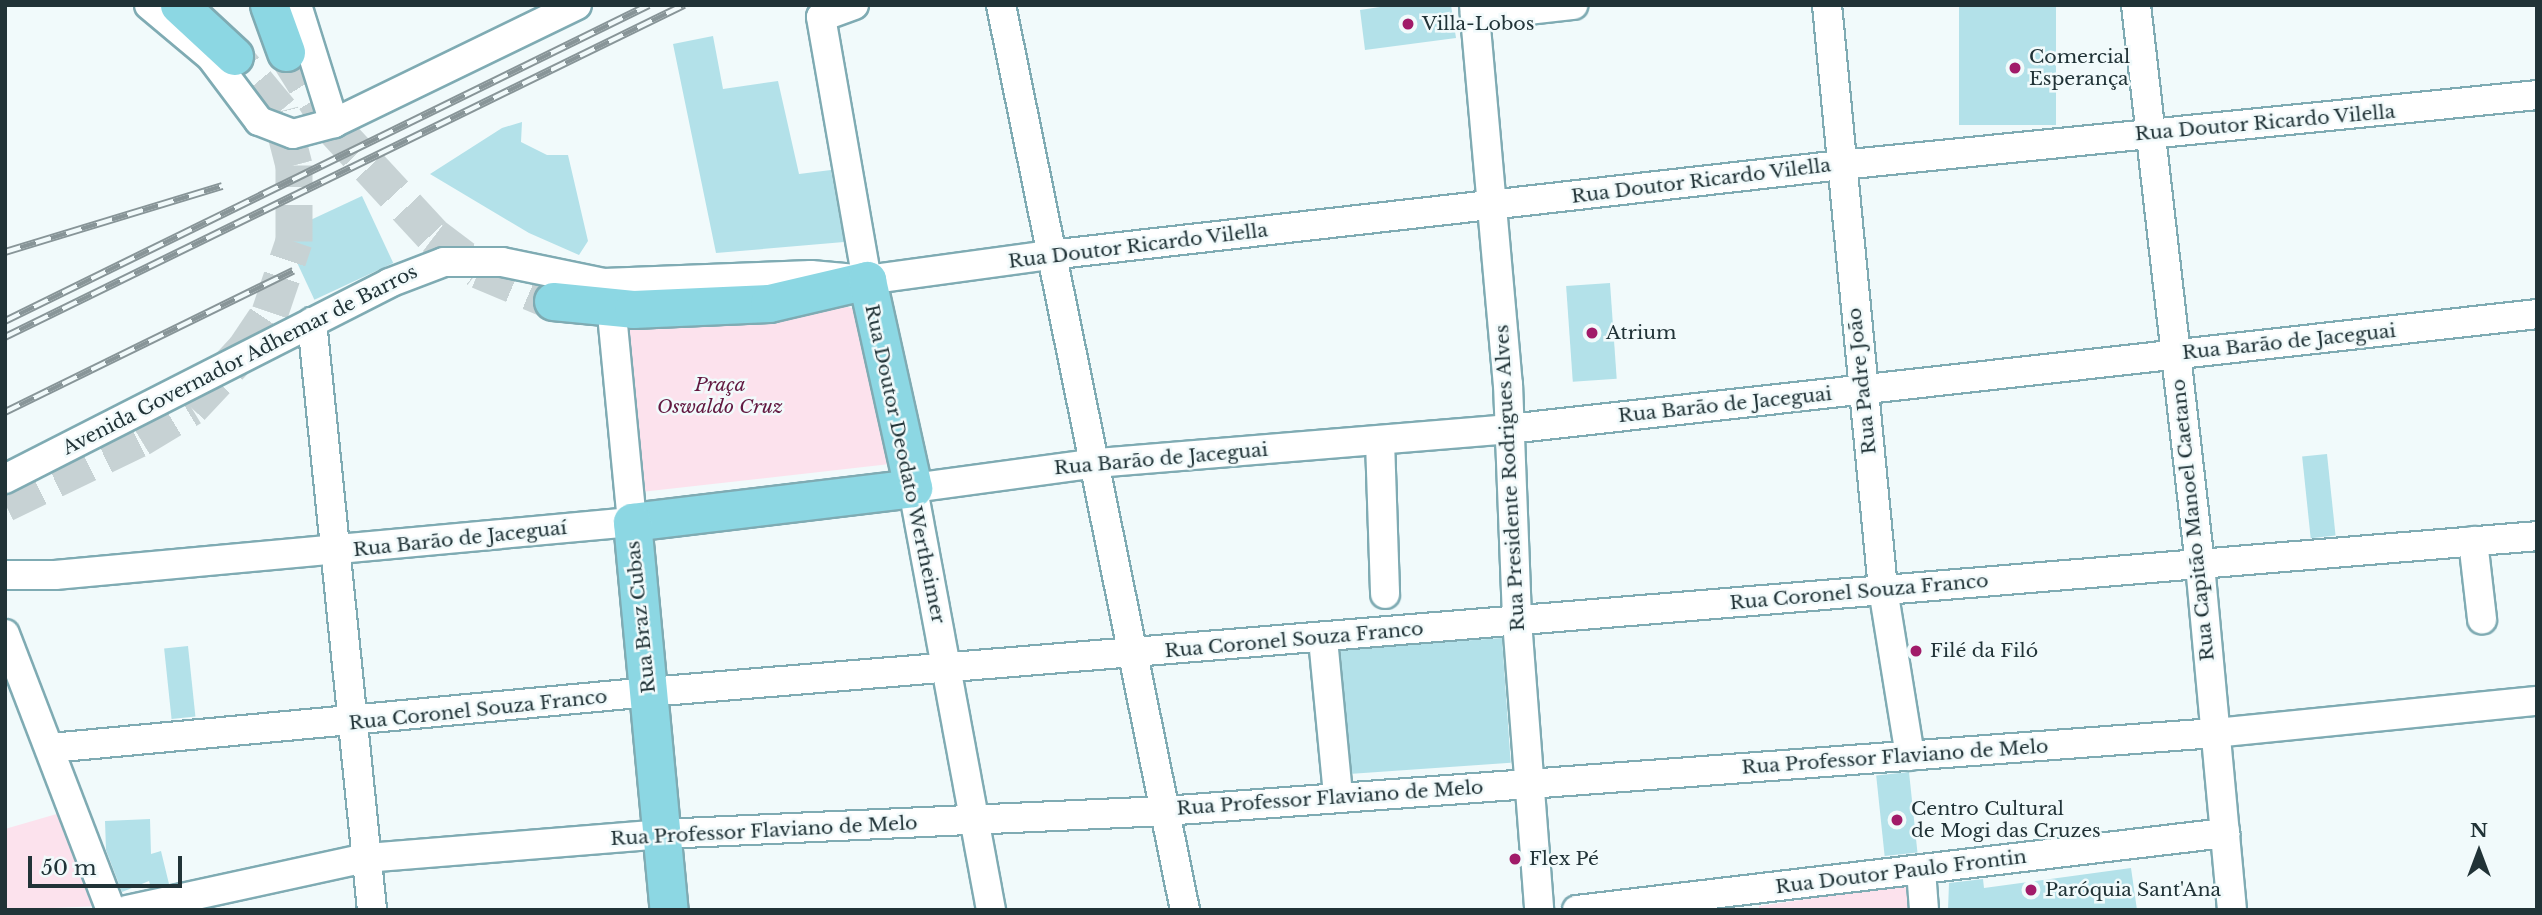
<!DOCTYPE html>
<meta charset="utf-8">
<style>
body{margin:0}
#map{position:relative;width:2542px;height:915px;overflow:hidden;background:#f1fafb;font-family:"Libre Baskerville",serif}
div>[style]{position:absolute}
.green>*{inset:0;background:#fce2ed}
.building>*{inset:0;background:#b3e1e9;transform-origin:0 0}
.major-tunnel>*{height:37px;margin-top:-18.5px;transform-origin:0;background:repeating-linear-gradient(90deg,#c7d2d4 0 37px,transparent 0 55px)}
.roads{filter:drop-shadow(2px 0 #7fabb3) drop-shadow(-2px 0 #7fabb3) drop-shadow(0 2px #7fabb3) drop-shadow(0 -2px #7fabb3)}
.minor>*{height:28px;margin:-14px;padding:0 14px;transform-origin:14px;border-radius:14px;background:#fff}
.major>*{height:37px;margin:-18.5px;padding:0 18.5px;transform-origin:18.5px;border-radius:18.5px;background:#8cd7e3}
.rail>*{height:8px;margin-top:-4px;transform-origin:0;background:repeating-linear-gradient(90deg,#f1fafb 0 16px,#889598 0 32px);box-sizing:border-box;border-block:2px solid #889598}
.dots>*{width:19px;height:19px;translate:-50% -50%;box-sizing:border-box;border:4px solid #f1fafb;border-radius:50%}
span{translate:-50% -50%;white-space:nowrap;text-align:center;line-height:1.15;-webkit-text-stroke:5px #f1fafb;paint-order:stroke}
.poi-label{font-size:19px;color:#213337}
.left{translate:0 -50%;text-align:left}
.street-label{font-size:19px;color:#213337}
.park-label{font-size:19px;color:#621941;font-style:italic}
.frame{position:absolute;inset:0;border:7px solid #213337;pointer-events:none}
.north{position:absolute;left:2444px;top:817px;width:70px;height:70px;-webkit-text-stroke:5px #f1fafb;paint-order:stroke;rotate:0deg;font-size:19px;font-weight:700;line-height:28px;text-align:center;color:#213337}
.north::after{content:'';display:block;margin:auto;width:24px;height:32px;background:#213337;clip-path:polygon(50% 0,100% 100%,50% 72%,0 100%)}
.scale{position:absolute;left:28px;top:856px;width:154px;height:32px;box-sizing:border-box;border:4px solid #213337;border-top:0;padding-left:9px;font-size:21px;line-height:24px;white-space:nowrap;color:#213337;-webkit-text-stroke:5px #f1fafb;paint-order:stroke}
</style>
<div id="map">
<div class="green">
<i style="clip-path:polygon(827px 302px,864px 311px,890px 464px,641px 492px,622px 314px)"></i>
<i style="clip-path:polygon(67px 811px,101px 906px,5px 910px,5px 829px)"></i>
<i style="clip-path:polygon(1914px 884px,1916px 910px,1759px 910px,1759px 906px)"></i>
</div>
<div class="building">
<i style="clip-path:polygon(1393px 5px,1451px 5px,1456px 38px,1365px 50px,1360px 10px)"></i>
<i style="left:1959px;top:5px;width:97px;height:120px"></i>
<i style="clip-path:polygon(713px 36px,723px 89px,778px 81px,799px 174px,831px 170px,844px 242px,716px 253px,673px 44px)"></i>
<i style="clip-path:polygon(522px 122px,521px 142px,547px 155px,568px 155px,588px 241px,579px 255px,529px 233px,430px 174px,502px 128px)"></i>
<i style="left:362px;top:196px;width:74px;height:87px;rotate:65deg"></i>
<i style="left:1610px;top:283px;width:96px;height:44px;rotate:86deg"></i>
<i style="left:2327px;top:454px;width:82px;height:25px;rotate:84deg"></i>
<i style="left:1502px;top:638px;width:125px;height:162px;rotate:86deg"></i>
<i style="left:188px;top:646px;width:71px;height:24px;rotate:84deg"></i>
<i style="left:1909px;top:772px;width:81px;height:33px;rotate:84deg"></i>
<i style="clip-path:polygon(150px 819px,151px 854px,161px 851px,169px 884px,151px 888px,149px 881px,122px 892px,106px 850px,105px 821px)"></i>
<i style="clip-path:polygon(2131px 868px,2137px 910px,1948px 910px,1949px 883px,1983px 879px,1984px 888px)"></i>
</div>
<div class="major-tunnel">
<i style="left:286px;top:52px;width:87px;rotate:58.1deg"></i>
<i style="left:332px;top:126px;width:150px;rotate:47.2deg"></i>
<i style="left:434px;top:236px;width:56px;rotate:37.1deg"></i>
<i style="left:479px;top:270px;width:80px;rotate:22.7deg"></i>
<i style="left:5px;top:503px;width:150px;rotate:-25.7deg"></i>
<i style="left:140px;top:438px;width:60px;rotate:-31.3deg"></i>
<i style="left:191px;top:407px;width:79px;rotate:-47deg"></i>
<i style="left:245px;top:349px;width:45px;rotate:-56deg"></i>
<i style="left:270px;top:312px;width:75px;rotate:-71.3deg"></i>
<i style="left:294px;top:241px;width:76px;rotate:-90deg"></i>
<i style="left:294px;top:165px;width:56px;rotate:-104.5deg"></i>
<i style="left:280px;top:111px;width:72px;rotate:-129.9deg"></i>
</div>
<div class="roads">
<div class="minor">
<i style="left:149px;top:5px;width:81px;rotate:40deg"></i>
<i style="left:211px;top:57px;width:80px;rotate:53.1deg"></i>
<i style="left:259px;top:121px;width:36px;rotate:21deg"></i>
<i style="left:293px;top:134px;width:42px;rotate:-15deg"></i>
<i style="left:334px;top:123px;width:270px;rotate:-25.9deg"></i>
<i style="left:297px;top:5px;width:124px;rotate:72.6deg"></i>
<i style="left:854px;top:5px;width:35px;rotate:160deg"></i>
<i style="left:821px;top:17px;width:267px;rotate:80.1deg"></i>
<i style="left:1001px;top:5px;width:924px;rotate:78.51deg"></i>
<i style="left:1474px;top:5px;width:381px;rotate:84.9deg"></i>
<i style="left:1508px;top:384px;width:237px;rotate:87.8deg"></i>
<i style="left:1517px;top:621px;width:290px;rotate:85.6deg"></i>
<i style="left:1827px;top:5px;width:587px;rotate:84.52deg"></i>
<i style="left:1883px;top:589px;width:169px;rotate:80.8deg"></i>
<i style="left:2136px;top:5px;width:564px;rotate:83.48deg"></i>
<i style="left:2200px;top:565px;width:346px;rotate:84.7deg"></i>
<i style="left:1475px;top:16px;width:99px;rotate:-6.4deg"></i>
<i style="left:312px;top:322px;width:591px;rotate:84.17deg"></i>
<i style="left:1380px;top:441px;width:153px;rotate:88.1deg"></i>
<i style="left:5px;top:479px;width:431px;rotate:-27deg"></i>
<i style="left:389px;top:283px;width:59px;rotate:-20.9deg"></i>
<i style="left:444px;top:262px;width:58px"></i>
<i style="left:502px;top:262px;width:104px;rotate:11.6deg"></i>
<i style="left:604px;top:283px;width:207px;rotate:-2.2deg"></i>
<i style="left:811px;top:275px;width:56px;rotate:5.1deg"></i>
<i style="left:867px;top:280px;width:185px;rotate:-7.8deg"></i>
<i style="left:1050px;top:255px;width:796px;rotate:-6.49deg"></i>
<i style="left:1841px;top:165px;width:700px;rotate:-5.74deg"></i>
<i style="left:2473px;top:541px;width:79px;rotate:83.4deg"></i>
<i style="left:5px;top:575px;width:50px"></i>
<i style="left:55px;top:575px;width:579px;rotate:-5.25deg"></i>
<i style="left:632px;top:522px;width:199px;rotate:-95.5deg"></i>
<i style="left:5px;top:634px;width:296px;rotate:69deg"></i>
<i style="left:1323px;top:639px;width:158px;rotate:84.5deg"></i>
<i style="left:51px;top:748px;width:601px;rotate:-5.35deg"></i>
<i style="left:649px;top:692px;width:1894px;rotate:-4.72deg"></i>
<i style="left:1921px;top:870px;width:40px;rotate:85.7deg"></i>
<i style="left:127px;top:910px;width:245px;rotate:-12.3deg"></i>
<i style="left:366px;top:858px;width:297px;rotate:-4.6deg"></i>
<i style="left:662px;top:834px;width:504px;rotate:-2.62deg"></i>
<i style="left:1165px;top:811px;width:1053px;rotate:-4.25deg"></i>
<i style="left:2215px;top:733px;width:324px;rotate:-5.7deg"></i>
<i style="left:991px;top:910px;width:429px;rotate:-100.5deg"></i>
<i style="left:913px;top:488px;width:186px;rotate:-7.7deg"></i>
<i style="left:1097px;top:463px;width:413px;rotate:-4.7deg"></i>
<i style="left:1509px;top:429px;width:1034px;rotate:-6.38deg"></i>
<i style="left:1577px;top:910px;width:653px;rotate:-6.78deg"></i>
</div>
<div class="major">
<i style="left:179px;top:5px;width:75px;rotate:42.8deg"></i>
<i style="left:269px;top:5px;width:50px;rotate:70.1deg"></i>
<i style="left:553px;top:301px;width:80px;rotate:5.7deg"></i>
<i style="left:633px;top:309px;width:136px;rotate:-2.5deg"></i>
<i style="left:769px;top:303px;width:101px;rotate:-13.2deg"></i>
<i style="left:867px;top:280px;width:213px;rotate:77.5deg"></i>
<i style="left:913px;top:488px;width:283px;rotate:173.1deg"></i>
<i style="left:632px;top:522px;width:390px;rotate:84.6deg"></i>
</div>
</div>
<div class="rail">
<i style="left:5px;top:252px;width:227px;rotate:-16.9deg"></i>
<i style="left:5px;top:321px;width:717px;rotate:-26.14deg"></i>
<i style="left:5px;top:337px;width:756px;rotate:-26.06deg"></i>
<i style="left:5px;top:412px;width:321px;rotate:-26.1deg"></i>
</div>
<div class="dots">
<i style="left:1408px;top:24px;background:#a11b69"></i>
<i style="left:2015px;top:68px;background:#a11b69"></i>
<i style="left:1592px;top:333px;background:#a11b69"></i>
<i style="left:1916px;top:651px;background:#a11b69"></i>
<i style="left:1897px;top:820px;background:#a11b69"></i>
<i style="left:1515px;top:859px;background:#a11b69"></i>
<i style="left:2031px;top:890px;background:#a11b69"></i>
</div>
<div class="poi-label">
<span class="left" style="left:1422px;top:24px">Villa-Lobos</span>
<span class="left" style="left:2029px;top:68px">Comercial<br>Esperança</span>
<span class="left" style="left:1606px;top:333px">Atrium</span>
<span class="left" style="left:1930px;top:651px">Filé da Filó</span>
<span class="left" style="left:1911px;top:820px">Centro Cultural<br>de Mogi das Cruzes</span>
<span class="left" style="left:1529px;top:859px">Flex Pé</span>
<span class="left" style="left:2045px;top:890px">Paróquia Sant'Ana</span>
</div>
<div class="street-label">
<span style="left:2265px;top:123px;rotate:-5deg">Rua Doutor Ricardo Vilella</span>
<span style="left:1701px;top:181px;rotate:-7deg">Rua Doutor Ricardo Vilella</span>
<span style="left:1138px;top:246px;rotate:-7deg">Rua Doutor Ricardo Vilella</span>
<span style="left:2289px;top:342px;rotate:-6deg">Rua Barão de Jaceguai</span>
<span style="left:240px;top:360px;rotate:-27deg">Avenida Governador Adhemar de Barros</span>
<span style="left:1862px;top:381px;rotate:-96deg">Rua Padre João</span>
<span style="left:1725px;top:405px;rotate:-6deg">Rua Barão de Jaceguai</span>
<span style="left:1161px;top:459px;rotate:-5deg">Rua Barão de Jaceguai</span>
<span style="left:905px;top:464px;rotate:78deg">Rua Doutor Deodato Wertheimer</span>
<span style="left:1510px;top:478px;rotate:-93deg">Rua Presidente Rodrigues Alves</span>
<span style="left:2193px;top:520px;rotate:-96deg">Rua Capitão Manoel Caetano</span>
<span style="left:460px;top:539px;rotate:-6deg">Rua Barão de Jaceguaí</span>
<span style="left:1859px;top:592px;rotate:-5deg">Rua Coronel Souza Franco</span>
<span style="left:641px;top:617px;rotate:-96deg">Rua Braz Cubas</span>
<span style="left:1294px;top:640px;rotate:-5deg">Rua Coronel Souza Franco</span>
<span style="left:478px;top:710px;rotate:-6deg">Rua Coronel Souza Franco</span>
<span style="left:1895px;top:757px;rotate:-4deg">Rua Professor Flaviano de Melo</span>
<span style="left:1330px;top:798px;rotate:-4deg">Rua Professor Flaviano de Melo</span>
<span style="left:764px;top:831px;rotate:-3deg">Rua Professor Flaviano de Melo</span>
<span style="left:1901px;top:872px;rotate:-7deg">Rua Doutor Paulo Frontin</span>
</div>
<div class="park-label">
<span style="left:720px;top:396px">Praça<br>Oswaldo Cruz</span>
</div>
<div class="frame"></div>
<div class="north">N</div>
<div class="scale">50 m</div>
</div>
